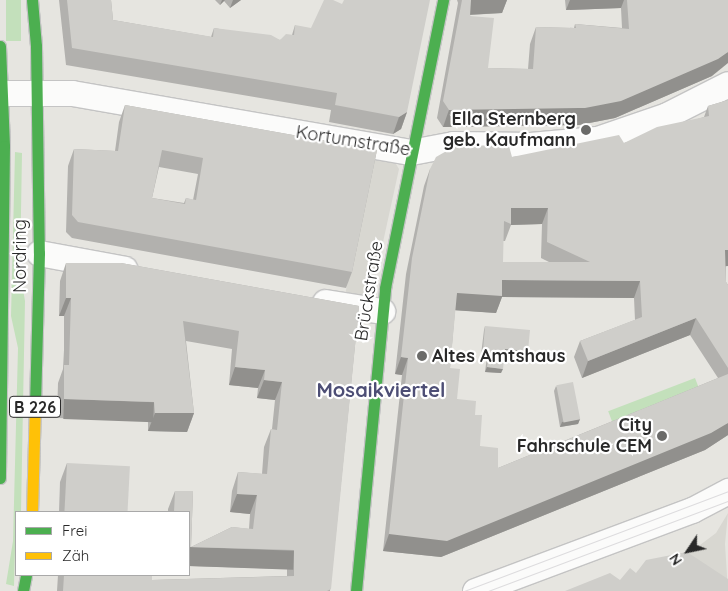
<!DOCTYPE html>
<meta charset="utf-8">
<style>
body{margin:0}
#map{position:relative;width:728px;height:591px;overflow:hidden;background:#e6e5e0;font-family:Quicksand,sans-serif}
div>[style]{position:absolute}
.green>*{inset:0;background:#c3e0bb;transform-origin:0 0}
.plaza>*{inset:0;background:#d8d7d1}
.roads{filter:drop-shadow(1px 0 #c4c4c4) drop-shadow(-1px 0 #c4c4c4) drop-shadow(0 1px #c4c4c4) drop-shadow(0 -1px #c4c4c4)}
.street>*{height:25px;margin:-12.5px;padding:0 12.5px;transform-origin:12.5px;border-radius:12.5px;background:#fbfbfa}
.fast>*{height:11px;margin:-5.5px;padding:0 5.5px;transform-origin:5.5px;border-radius:5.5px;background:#4caf50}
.slow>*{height:11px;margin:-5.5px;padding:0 5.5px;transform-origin:5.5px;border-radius:5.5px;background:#ffc107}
.tram>*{height:1px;margin:-0.5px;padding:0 0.5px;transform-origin:0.5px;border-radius:0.5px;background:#dddcde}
.wall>*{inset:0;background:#b2b1ae}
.shaded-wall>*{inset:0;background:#91908d;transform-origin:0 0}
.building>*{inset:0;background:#cfceca;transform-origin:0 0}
.dots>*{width:14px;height:14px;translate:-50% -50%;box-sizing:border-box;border:2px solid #fff;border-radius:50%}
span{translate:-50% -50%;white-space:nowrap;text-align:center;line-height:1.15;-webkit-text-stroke:4.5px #fff;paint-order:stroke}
.shield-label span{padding:1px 4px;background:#fff;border:1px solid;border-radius:4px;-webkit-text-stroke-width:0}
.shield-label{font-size:16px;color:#292929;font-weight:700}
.poi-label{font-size:18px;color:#292929;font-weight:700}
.right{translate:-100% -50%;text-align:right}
.left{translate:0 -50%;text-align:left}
.street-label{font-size:18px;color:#292929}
.quarter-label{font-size:20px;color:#4d4e75;font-weight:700}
.legend{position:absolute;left:15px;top:511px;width:175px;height:65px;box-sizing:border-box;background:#fff;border:1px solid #a9a9a9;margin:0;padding:6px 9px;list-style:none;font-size:15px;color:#292929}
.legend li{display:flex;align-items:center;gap:10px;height:25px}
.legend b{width:25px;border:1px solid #a9a9a9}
.north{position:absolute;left:663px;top:526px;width:50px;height:50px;-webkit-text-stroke:4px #fff;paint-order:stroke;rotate:236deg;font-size:14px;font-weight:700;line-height:20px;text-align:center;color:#292929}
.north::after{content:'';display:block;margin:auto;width:18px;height:22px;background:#292929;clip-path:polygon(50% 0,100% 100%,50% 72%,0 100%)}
</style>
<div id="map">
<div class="green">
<i style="left:6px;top:0;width:15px;height:41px"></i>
<i style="clip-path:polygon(15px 152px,22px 153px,20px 272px,25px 301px,21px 512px,16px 512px,14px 586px,6px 584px,13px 541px,18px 348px,11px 316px)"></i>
<i style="left:695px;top:378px;width:19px;height:93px;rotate:69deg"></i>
</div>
<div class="plaza">
<i style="clip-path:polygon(373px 158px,396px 164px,399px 169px,371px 297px,367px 299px,345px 295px)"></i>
<i style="clip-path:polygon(728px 513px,725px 544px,728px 591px,684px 557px,716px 533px)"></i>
</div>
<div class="roads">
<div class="street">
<i style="left:0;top:93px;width:72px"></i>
<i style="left:72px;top:93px;width:344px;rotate:9.9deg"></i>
<i style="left:411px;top:152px;width:43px;rotate:-10.8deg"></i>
<i style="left:453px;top:144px;width:77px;rotate:0.7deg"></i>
<i style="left:530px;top:145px;width:67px;rotate:-5.1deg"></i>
<i style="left:597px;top:139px;width:74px;rotate:-18.9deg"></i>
<i style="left:667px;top:115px;width:68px;rotate:-26.9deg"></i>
<i style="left:39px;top:253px;width:87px;rotate:10.5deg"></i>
<i style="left:325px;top:302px;width:58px;rotate:9deg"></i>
<i style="left:475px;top:591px;width:232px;rotate:-20.5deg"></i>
<i style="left:692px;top:510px;width:41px;rotate:-27.8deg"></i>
</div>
<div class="fast">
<i style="left:32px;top:0;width:46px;rotate:85deg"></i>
<i style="left:36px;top:46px;width:207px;rotate:89.2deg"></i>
<i style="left:39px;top:253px;width:152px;rotate:91.5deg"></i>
<i style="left:0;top:46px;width:100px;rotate:87.7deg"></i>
<i style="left:4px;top:146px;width:332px;rotate:90.7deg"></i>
<i style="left:23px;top:591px;width:16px;rotate:-79deg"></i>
<i style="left:356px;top:591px;width:304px;rotate:-84.5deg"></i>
<i style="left:385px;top:288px;width:294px;rotate:-78.6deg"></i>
</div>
<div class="slow">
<i style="left:32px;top:512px;width:107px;rotate:-88.4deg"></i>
</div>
</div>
<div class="tram">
<i style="left:464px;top:591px;width:282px;rotate:-20.7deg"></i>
<i style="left:488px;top:591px;width:256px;rotate:-20.6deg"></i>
</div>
<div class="wall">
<i style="clip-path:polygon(59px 0,111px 0,113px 20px,211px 37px,214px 28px,280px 40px,292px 35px,295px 25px,407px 112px,401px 129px,393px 134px,329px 122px,331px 110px,66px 65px)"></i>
<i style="clip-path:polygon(215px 0,241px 0,230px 8px,224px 1px,220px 5px)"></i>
<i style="clip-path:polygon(457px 0,507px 0,502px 13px,470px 15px,488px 68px,528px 69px,530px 44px,536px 27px,574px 28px,575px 24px,622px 28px,621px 8px,566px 10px,565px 0,728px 0,712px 76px,615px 118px,579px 125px,443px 127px,437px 118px,458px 3px)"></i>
<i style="clip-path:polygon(evenodd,728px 100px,728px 266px,726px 266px,726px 282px,728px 285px,728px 435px,705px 450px,441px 557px,383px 551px,402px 375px,395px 374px,406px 274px,424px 186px,430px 169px,512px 157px,624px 143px,704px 117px,708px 106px,728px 100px,542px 224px,541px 258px,549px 262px,503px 262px,503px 241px,505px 241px,511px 225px,542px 224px,728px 100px,502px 297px,634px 298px,635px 320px,580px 341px,574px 357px,582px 378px,690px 335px,718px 378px,498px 468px,480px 446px,475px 415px,457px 399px,450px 368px,455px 310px,496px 313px,502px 297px)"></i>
<i style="clip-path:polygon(evenodd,125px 105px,377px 150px,352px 272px,346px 288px,72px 238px,66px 232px,68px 166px,74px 149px,115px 151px,119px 122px,125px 105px,159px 167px,198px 174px,193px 200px,186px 198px,184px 203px,152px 198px,159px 167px)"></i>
<i style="clip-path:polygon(66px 263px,121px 263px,359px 306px,330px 591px,57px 591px,58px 575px,152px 575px,152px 580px,287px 576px,287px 569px,189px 566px,189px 512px,168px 512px,168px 509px,175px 491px,193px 491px,191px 547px,232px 527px,249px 529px,250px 514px,230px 512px,232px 491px,238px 472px,262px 474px,264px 447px,271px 429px,272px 429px,275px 400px,257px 398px,258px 388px,229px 385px,232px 349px,186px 341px,194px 413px,187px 432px,148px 431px,148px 421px,57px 418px,58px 383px,63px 369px,64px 350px,64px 316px,59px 316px,60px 281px)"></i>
<i style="clip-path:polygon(485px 326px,526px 356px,504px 354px,501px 373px,485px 372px,487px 356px,481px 355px,484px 330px)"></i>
<i style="clip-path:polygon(556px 386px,580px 419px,578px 424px,560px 427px,554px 391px)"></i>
<i style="clip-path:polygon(67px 463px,128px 512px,59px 512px,60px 482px)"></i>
</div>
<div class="shaded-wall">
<i style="clip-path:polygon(222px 0,225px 0,220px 5px)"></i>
<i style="clip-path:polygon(233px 0,241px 0,230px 8px)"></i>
<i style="clip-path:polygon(470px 0,507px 0,502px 13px,465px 15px)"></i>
<i style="clip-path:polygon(570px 0,624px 0,621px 8px,566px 10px)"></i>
<i style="clip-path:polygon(728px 52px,728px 63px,712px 76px,615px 118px,579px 125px,443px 127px,449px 110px)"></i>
<i style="clip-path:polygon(407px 112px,401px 129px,393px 134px,399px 117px)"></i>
<i style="clip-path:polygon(511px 208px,548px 208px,542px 224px,511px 225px)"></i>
<i style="clip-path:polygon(725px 250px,728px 250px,728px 266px,719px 267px)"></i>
<i style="clip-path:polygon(502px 280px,640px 281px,634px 298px,502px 297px,496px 313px,451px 310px,457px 293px)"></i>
<i style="clip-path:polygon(66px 298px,71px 298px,64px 316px,59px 316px)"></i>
<i style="clip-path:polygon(696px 318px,690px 335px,582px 378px,588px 361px)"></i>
<i style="left:505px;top:349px;width:23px;height:5px;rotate:5deg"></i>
<i style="clip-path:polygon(483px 350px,489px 351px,487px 356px,481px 355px)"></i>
<i style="clip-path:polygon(401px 357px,408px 358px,402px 375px,395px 374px)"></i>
<i style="clip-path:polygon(235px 367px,265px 370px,258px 388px,229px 385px)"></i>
<i style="clip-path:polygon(487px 367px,503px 369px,501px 373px,485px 372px)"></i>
<i style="clip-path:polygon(264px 380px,282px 382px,275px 400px,257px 398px)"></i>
<i style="left:64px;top:399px;width:90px;height:20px;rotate:2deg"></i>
<i style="clip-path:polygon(155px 413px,194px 413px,187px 432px,148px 431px)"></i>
<i style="clip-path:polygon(580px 419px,578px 424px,560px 427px,562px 422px)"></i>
<i style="clip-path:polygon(728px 423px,728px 435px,705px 450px,441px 557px,383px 551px,389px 534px)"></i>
<i style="clip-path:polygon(237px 494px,257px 495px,250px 514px,230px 512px)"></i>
<i style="left:189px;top:547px;width:105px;height:19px;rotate:2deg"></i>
</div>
<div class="building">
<i style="clip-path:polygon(67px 0,111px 0,113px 20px,213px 37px,214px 28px,271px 35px,280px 40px,286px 34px,294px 35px,295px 25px,311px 28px,324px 0,333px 0,342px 4px,344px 0,430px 0,407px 112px,399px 117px,335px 105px,337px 93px,72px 48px)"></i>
<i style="clip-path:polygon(462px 0,471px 0,470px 16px,494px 18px,488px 68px,533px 69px,536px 27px,576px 28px,575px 24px,629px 29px,627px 0,728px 0,728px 52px,718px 59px,621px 101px,585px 108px,449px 110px,443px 101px)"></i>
<i style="clip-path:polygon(evenodd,728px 100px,728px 250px,725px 250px,726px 282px,728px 285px,728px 368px,696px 318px,588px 361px,580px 341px,642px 317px,640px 281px,502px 280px,502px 296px,457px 293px,450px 368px,460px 369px,457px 399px,476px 401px,475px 415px,482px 415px,480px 446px,498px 448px,498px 468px,728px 374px,728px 423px,711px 433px,447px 541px,389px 534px,408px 358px,401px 357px,412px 258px,430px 169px,436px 157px,457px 145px,509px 146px,512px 157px,619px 135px,624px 143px,657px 127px,709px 116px,708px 106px,728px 100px,511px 208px,548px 208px,547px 242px,590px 262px,503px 262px,504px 221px,511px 224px,511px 208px)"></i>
<i style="clip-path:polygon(evenodd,125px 105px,377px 150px,352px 272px,78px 222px,72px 215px,74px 149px,118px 151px,125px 105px,162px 150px,203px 158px,196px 200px,186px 198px,185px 204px,152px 198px,162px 150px)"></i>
<i style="clip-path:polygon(66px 263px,121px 263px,359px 306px,331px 589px,327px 591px,63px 591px,64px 575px,152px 575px,152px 580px,294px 576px,294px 550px,189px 547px,189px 512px,174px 512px,175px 491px,193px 491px,191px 547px,232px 527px,253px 529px,257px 495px,237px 494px,238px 472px,267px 474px,271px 429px,277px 430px,282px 382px,264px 380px,265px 370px,235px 367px,239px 331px,183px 321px,194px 413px,155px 413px,154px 402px,64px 399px,64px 365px,69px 365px,70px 332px,71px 298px,66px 298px)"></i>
<i style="clip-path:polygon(485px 326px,530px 330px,528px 351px,505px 349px,503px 369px,487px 367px,489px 351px,483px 350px)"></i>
<i style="left:573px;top:382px;width:38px;height:17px;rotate:79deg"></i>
<i style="left:67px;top:463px;width:63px;height:49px;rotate:3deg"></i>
<i style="clip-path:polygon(687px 552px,728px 579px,728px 591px,565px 591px,610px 573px,620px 580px,630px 568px,636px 573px,646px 560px)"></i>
</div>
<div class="dots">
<i style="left:586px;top:130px;background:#6b6b69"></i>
<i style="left:422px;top:356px;background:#6b6b69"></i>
<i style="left:662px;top:436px;background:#6b6b69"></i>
</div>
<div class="shield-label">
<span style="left:35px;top:407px">B 226</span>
</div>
<div class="poi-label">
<span class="right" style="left:576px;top:130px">Ella Sternberg<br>geb. Kaufmann</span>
<span class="left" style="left:432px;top:356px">Altes Amtshaus</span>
<span class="right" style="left:652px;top:436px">City<br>Fahrschule CEM</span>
</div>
<div class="street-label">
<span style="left:353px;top:141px;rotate:9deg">Kortumstraße</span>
<span style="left:20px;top:256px;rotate:-90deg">Nordring</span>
<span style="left:369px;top:291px;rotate:-81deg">Brückstraße</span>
</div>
<div class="quarter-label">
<span style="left:381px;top:389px">Mosaikviertel</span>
</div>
<ul class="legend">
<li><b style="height:6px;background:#4caf50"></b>Frei</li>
<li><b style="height:6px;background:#ffc107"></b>Zäh</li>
</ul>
<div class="north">N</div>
</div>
